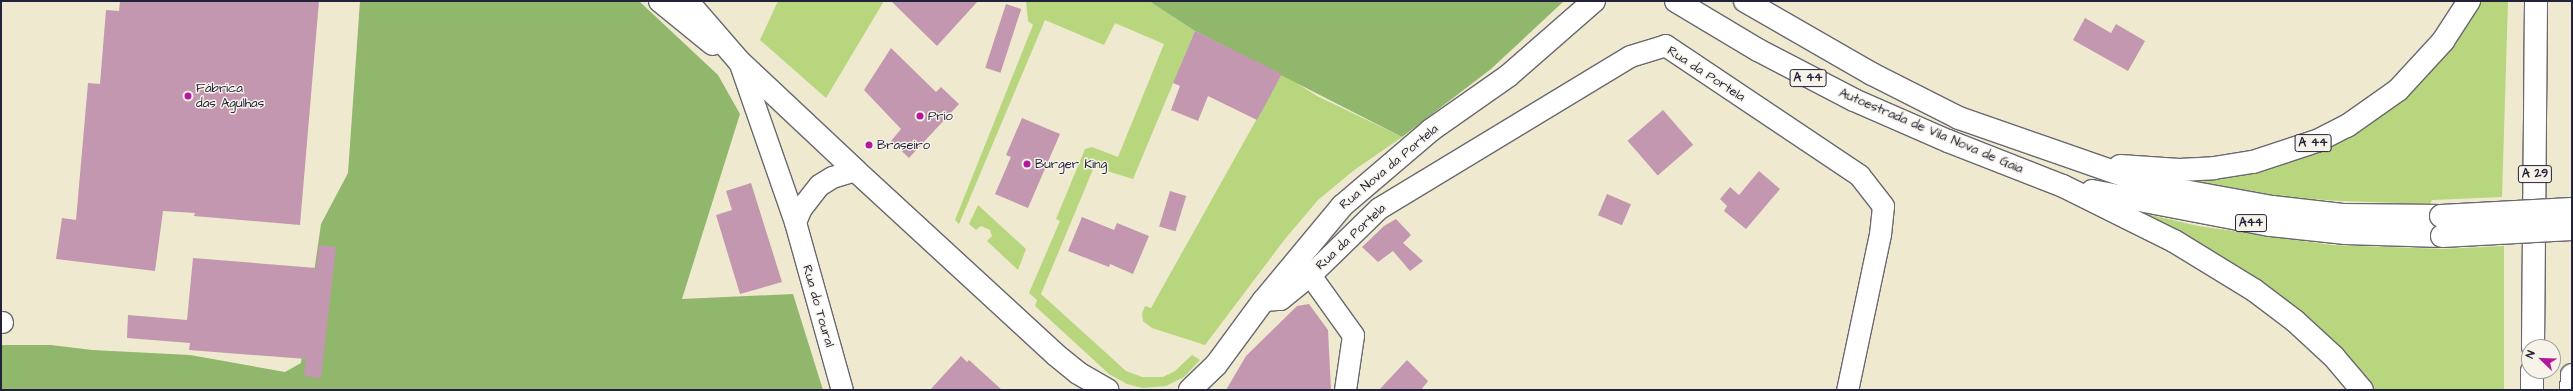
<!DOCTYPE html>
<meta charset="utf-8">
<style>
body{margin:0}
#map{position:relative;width:2573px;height:391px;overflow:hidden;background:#efe9d0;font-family:"Architects Daughter",sans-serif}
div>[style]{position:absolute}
.green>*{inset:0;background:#b7d67d}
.forest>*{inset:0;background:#91b76c}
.building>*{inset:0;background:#c397af;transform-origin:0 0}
.roads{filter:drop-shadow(1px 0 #6a686f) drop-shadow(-1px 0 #6a686f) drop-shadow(0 1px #6a686f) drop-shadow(0 -1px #6a686f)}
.minor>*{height:21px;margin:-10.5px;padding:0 10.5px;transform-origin:10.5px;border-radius:10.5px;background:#fff}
.secondary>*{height:22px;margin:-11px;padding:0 11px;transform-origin:11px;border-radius:11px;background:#fff}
.motorway>*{height:22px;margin:-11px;padding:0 11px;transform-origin:11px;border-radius:11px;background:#fff}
.bridges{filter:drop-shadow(1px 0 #6a686f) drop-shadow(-1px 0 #6a686f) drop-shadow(0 1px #6a686f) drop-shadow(0 -1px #6a686f)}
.motorway-bridge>*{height:22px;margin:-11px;padding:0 11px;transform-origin:11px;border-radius:11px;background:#fff}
.dots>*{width:11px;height:11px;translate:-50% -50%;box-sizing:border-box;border:2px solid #f7f3e8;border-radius:50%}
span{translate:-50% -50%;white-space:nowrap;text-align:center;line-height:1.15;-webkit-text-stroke:3px #f7f3e8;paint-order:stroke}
.shield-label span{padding:1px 3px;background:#f7f3e8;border:1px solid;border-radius:3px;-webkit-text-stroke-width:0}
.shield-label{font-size:12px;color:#22223b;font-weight:700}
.street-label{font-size:13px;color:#22223b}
.poi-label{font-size:13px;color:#22223b}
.left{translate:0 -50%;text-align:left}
.frame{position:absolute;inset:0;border:2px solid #22223b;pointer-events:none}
.north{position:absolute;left:2521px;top:339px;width:40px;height:40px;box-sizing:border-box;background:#f7f3e8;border:1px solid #a29fa3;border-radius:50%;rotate:293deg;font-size:11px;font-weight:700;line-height:16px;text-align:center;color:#22223b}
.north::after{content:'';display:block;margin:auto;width:14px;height:18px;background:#b5179e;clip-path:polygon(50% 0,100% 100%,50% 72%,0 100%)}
</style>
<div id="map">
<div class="green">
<i style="clip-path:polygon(778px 1px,884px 1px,826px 98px,760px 40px)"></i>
<i style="clip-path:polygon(1026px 1px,1149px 1px,1195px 31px,1133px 179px,1094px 167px,1041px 294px,1126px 371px,1142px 377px,1163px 377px,1175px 371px,1192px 355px,1200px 360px,1184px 377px,1166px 386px,1143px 388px,1127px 384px,1109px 374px,1035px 306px,1037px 300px,1029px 293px,1060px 221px,1056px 219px,1085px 149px,1092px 147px,1118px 157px,1164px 44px,1115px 23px,1104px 45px,1045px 20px,959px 224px,955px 220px,1033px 25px,1028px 21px)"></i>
<i style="clip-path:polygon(2478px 1px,2508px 1px,2502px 197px,2432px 200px,2430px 204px,2341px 201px,2278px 197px,2189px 180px,2340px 140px)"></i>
<i style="clip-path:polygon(1282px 74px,1317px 96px,1402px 137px,1353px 171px,1318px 200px,1285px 239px,1205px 345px,1152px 328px,1143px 321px,1142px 314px,1145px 306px,1151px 308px)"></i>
<i style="clip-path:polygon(978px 205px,1026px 249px,1018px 270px,987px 241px,992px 236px,990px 230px,981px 226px,976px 230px,969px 224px)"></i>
<i style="clip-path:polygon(2147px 214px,2198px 226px,2332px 245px,2443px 249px,2504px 246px,2504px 390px,2374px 390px,2369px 384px,2145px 218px)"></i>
</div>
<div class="forest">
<i style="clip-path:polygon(360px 1px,639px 1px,718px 75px,740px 114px,682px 299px,793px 294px,823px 390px,1px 390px,1px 345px,51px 345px,92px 350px,190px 355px,285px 372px,301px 363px,321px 224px,348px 173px)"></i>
<i style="clip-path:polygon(1149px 1px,1564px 1px,1491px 69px,1402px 137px,1195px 31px)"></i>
</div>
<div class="building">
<i style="clip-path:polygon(120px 1px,319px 1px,300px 225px,194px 216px,195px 213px,163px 211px,155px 271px,56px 259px,62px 218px,76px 220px,88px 83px,100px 84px,106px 10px,119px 11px)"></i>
<i style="clip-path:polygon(891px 1px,978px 1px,937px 46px)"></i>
<i style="left:1006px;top:4px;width:16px;height:67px;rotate:18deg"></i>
<i style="clip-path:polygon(2085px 18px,2111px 33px,2116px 24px,2145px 41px,2128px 71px,2073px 40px)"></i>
<i style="clip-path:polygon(1195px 31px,1282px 74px,1257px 120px,1208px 96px,1198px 121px,1171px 110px,1180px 86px,1173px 83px)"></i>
<i style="clip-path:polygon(891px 48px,936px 92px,941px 87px,959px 104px,909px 158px,891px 141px,901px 129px,864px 90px)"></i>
<i style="left:1663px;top:110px;width:46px;height:47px;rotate:49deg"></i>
<i style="clip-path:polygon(1022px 118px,1060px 134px,1028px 208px,995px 194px,1011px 157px,1006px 155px)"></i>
<i style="clip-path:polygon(1759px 171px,1780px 189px,1746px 229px,1724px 211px,1727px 206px,1720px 199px,1730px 187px,1739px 195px)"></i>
<i style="clip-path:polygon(751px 183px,782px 282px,740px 294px,716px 215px,732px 210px,726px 191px)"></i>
<i style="left:1170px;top:191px;width:17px;height:37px;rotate:17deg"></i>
<i style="left:1607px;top:194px;width:26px;height:23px;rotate:23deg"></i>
<i style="clip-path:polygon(1082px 217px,1114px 230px,1117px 223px,1149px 236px,1133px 274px,1110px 264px,1109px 267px,1068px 251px)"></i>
<i style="clip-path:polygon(1396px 219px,1411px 235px,1403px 243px,1423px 261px,1410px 271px,1393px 251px,1378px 262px,1362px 247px,1384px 226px)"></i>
<i style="clip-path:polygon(319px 245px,336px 247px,321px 378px,304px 376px,306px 359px,189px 350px,190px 343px,127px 338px,128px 315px,187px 320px,193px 258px,316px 268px)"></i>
<i style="clip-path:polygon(1309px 304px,1328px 330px,1331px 390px,1226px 390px,1246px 356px,1297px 306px)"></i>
<i style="clip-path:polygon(961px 356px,967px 362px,969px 360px,1002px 390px,930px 390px)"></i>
<i style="clip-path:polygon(1407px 360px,1428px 381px,1421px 390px,1379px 390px)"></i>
</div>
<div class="roads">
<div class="minor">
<i style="left:739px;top:61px;width:170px;rotate:70.8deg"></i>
<i style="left:795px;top:222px;width:174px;rotate:74.4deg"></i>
<i style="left:795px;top:222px;width:15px;rotate:-67deg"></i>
<i style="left:801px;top:208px;width:29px;rotate:-52deg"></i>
<i style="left:819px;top:185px;width:15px;rotate:-32deg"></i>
<i style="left:832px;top:177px;width:24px;rotate:-17deg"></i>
<i style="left:1310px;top:275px;width:74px;rotate:54.4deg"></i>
<i style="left:1353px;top:335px;width:56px;rotate:98.3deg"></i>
<i style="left:1264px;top:300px;width:16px;rotate:-4deg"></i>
<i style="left:1280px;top:299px;width:38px;rotate:-39deg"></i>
<i style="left:1310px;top:275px;width:96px;rotate:-44.2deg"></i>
<i style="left:1379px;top:208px;width:293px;rotate:-31.2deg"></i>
<i style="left:1630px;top:56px;width:37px;rotate:-17deg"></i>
<i style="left:1665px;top:45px;width:234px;rotate:33.8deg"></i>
<i style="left:1859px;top:175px;width:39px;rotate:52deg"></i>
<i style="left:1883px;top:206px;width:28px;rotate:96deg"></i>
<i style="left:1880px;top:234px;width:159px;rotate:101.9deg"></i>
<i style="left:1px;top:322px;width:1px"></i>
</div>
<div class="secondary">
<i style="left:660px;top:1px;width:68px;rotate:39.1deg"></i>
<i style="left:687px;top:1px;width:79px;rotate:49.1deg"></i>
<i style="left:739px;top:61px;width:159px;rotate:43.2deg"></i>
<i style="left:855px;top:170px;width:273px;rotate:42.6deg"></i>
<i style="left:1056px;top:355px;width:28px;rotate:39deg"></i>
<i style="left:1078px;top:373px;width:34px;rotate:30deg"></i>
<i style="left:1190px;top:390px;width:36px;rotate:-44deg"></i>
<i style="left:1216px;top:365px;width:81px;rotate:-53.6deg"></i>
<i style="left:1264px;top:300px;width:122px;rotate:-50.3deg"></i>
<i style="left:1342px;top:206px;width:117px;rotate:-40.5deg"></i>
<i style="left:1431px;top:130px;width:94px;rotate:-35deg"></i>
<i style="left:1508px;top:76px;width:114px;rotate:-41.1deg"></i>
</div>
<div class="motorway">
<i style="left:1676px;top:1px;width:96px;rotate:30.9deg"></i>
<i style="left:1758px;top:50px;width:108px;rotate:27.5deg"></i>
<i style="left:1854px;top:100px;width:103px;rotate:23.6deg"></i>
<i style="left:1948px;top:141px;width:123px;rotate:21.4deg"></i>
<i style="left:2063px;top:186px;width:124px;rotate:26.4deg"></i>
<i style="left:2174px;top:241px;width:94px;rotate:31.5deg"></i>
<i style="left:2254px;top:290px;width:51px;rotate:37.1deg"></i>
<i style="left:2295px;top:321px;width:53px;rotate:42.7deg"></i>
<i style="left:2334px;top:357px;width:43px;rotate:49.7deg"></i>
<i style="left:1745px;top:1px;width:146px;rotate:29.9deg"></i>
<i style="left:1872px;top:74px;width:97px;rotate:26.8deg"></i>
<i style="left:1959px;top:118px;width:203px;rotate:19.2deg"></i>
<i style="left:2151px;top:185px;width:123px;rotate:10.3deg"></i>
<i style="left:2272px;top:207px;width:71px;rotate:6.4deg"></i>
<i style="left:2343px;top:215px;width:98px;rotate:0.6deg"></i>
<i style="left:2120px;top:166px;width:59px;rotate:3.9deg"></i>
<i style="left:2179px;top:170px;width:35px;rotate:-3deg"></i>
<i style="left:2214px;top:168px;width:39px;rotate:-9deg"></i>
<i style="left:2253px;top:162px;width:67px;rotate:-18.2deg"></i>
<i style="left:2317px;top:141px;width:34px;rotate:-27deg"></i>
<i style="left:2347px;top:126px;width:62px;rotate:-35.2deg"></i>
<i style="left:2398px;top:90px;width:67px;rotate:-47.4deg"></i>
<i style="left:2443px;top:41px;width:48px;rotate:-57deg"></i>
<i style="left:2092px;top:191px;width:182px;rotate:10.8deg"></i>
<i style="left:2271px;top:225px;width:75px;rotate:6.1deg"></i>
<i style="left:2346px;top:233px;width:96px;rotate:1.8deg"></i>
<i style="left:2533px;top:347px;width:346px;rotate:-89.5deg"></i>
<i style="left:2532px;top:390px;width:19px;rotate:-90deg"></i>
<i style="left:2571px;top:390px;width:15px;rotate:-86deg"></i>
</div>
</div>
<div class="bridges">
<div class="motorway-bridge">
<i style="left:2441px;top:216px;width:131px;rotate:-3.1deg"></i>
<i style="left:2442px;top:236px;width:130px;rotate:-3.1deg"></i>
</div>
</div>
<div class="dots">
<i style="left:188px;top:96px;background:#b5179e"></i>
<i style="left:920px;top:116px;background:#b5179e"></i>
<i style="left:869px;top:145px;background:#b5179e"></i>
<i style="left:1027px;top:164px;background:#b5179e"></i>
</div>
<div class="shield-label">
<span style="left:1808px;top:78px">A 44</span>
<span style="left:2313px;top:143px">A 44</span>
<span style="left:2535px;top:174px">A 29</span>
<span style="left:2251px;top:223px">A44</span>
</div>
<div class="street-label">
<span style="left:1706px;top:74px;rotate:33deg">Rua da Portela</span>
<span style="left:1931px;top:131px;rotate:23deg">Autoestrada de Vila Nova de Gaia</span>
<span style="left:1389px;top:167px;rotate:-40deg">Rua Nova da Portela</span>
<span style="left:1351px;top:237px;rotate:-43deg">Rua da Portela</span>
<span style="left:818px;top:306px;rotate:74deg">Rua do Toural</span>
</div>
<div class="poi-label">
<span class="left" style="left:196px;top:96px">Fábrica<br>das Agulhas</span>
<span class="left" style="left:928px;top:116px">Prio</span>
<span class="left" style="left:877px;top:145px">Braseiro</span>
<span class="left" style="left:1035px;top:164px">Burger King</span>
</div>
<div class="frame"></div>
<div class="north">N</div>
</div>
